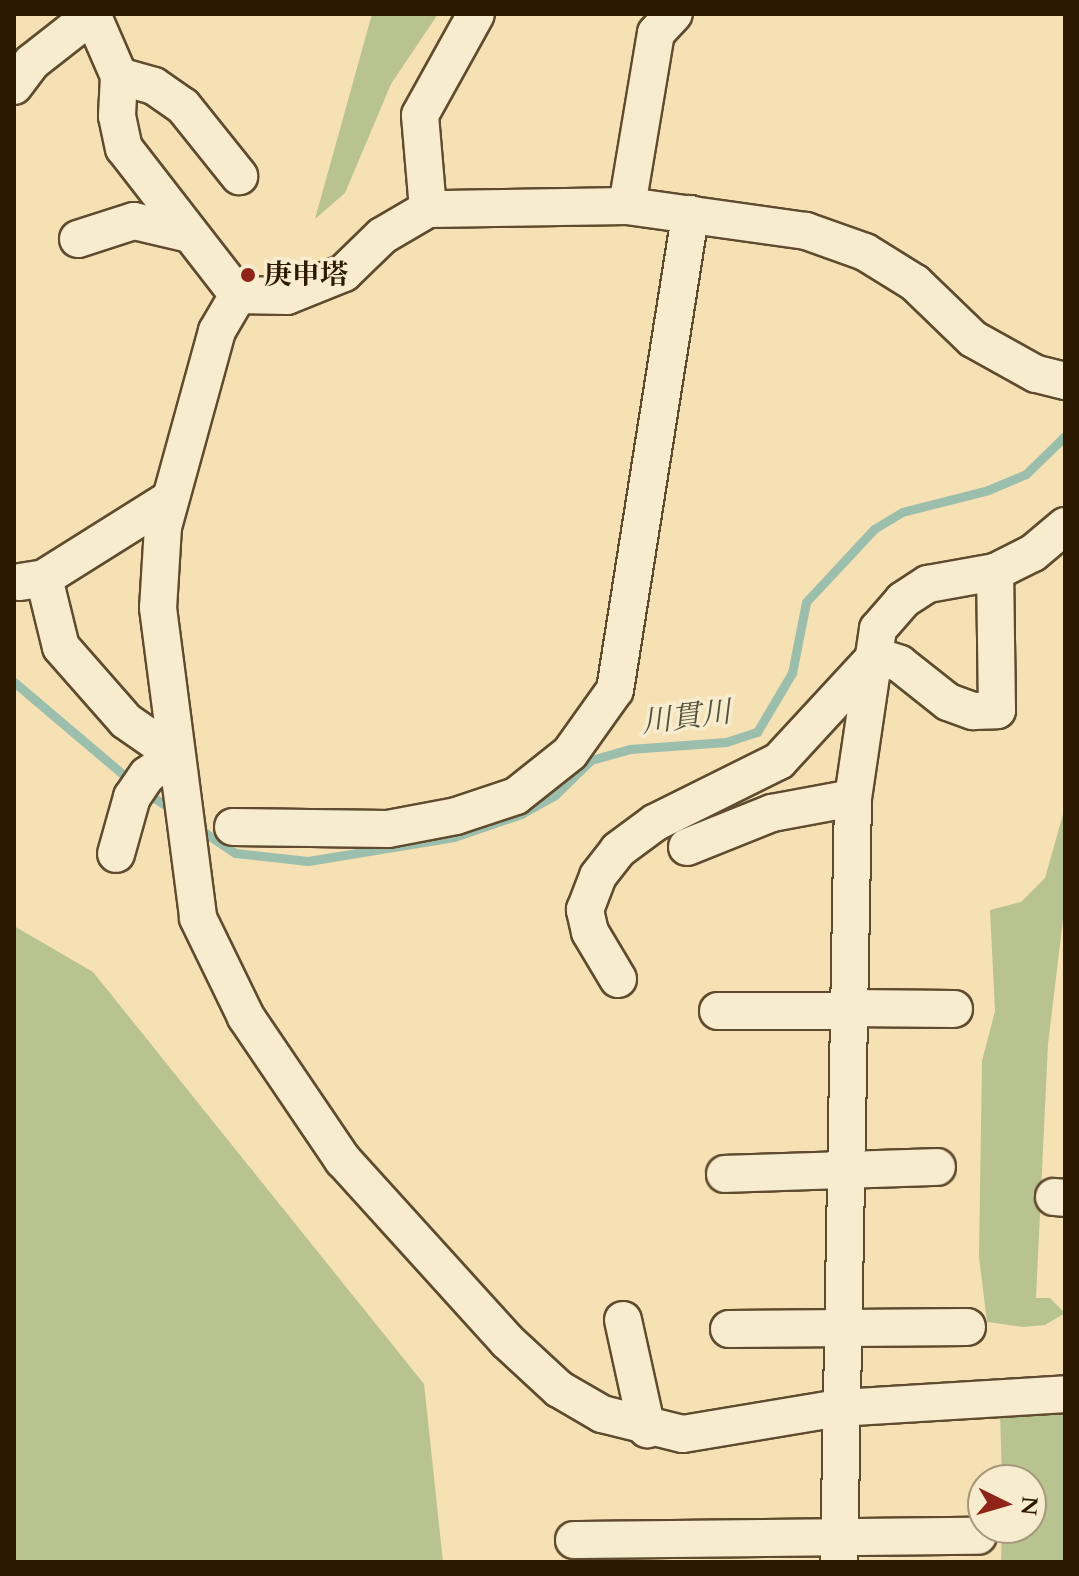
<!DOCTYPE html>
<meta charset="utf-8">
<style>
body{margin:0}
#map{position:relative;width:1079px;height:1576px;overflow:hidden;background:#f5e1b4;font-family:Cardo,"Noto Serif JP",serif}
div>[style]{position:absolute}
.green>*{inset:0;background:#b8c390}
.stream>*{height:9px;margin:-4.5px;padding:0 4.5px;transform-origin:4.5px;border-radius:4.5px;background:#9cbead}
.roads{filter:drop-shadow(2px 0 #5f4b2e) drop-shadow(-2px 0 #5f4b2e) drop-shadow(0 2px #5f4b2e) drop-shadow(0 -2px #5f4b2e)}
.minor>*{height:36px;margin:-18px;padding:0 18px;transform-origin:18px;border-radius:18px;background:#f8ecce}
.dots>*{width:22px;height:22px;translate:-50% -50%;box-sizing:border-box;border:4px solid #f8ecce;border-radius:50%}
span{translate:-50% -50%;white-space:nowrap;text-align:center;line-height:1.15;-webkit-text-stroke:7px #f8ecce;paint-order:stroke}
.poi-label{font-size:28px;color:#2d1901;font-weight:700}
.left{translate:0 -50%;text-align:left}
.water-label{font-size:30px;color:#54533d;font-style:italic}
.frame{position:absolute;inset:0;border:16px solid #2d1901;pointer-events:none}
.north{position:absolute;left:967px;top:1464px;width:80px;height:80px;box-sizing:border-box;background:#f8ecce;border:2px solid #a7987c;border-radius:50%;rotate:95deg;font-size:22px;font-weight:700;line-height:32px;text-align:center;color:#2d1901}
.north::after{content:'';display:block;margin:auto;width:28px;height:36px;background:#8f2418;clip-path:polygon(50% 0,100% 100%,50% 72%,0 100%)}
</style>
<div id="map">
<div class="green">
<i style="clip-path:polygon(372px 14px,438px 14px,391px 84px,345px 193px,315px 219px)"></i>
<i style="clip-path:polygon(1065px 807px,1065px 903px,1048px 1044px,1036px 1298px,1050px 1298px,1065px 1313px,1045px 1325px,1023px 1327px,987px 1322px,979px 1257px,982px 1061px,995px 1011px,990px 910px,1021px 902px,1045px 878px)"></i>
<i style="clip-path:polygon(14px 926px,93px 972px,424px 1384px,443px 1562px,14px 1562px)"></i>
<i style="clip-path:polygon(1065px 1409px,1065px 1562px,1001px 1562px,1002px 1528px,1031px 1528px,1031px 1480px,1002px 1480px,1000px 1413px)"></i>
</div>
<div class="stream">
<i style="left:14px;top:682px;width:156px;rotate:40.3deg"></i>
<i style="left:145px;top:792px;width:24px;rotate:33deg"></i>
<i style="left:198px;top:828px;width:45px;rotate:34deg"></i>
<i style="left:235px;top:853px;width:73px;rotate:6.3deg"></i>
<i style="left:308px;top:861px;width:148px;rotate:-9.3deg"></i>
<i style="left:454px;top:837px;width:71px;rotate:-18.9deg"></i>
<i style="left:521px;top:814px;width:39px;rotate:-29deg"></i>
<i style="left:555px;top:795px;width:50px;rotate:-44.2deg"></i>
<i style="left:591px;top:760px;width:41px;rotate:-15.8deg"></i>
<i style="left:630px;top:749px;width:96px;rotate:-4.2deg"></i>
<i style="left:726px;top:742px;width:33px;rotate:-18deg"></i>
<i style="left:757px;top:732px;width:69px;rotate:-59.3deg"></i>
<i style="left:792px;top:673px;width:72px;rotate:-78.8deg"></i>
<i style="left:806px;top:602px;width:100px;rotate:-47deg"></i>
<i style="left:874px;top:529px;width:33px;rotate:-31deg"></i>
<i style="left:902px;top:512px;width:89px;rotate:-14.3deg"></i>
<i style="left:988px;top:490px;width:41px;rotate:-22.8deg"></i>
<i style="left:1026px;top:474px;width:54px;rotate:-44.3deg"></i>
</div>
<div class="roads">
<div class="minor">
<i style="left:92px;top:14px;width:68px;rotate:66.5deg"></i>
<i style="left:119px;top:76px;width:40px;rotate:92.9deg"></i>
<i style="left:117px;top:116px;width:33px;rotate:78deg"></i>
<i style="left:124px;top:148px;width:186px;rotate:52.2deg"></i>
<i style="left:119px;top:76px;width:36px;rotate:16deg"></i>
<i style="left:154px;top:86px;width:35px;rotate:35deg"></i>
<i style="left:183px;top:106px;width:90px;rotate:51.3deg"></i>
<i style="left:14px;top:86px;width:30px;rotate:-53deg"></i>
<i style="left:32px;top:62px;width:76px;rotate:-38.1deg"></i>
<i style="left:627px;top:206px;width:175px;rotate:-80.5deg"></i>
<i style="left:656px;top:33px;width:26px;rotate:-47deg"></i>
<i style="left:428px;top:209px;width:94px;rotate:-94.9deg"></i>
<i style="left:420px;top:115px;width:115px;rotate:-61deg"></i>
<i style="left:78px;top:239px;width:59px;rotate:-17.8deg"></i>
<i style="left:134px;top:221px;width:57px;rotate:13.1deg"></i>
<i style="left:1065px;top:381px;width:30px;rotate:-166deg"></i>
<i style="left:1036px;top:374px;width:72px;rotate:-150.9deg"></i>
<i style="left:973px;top:339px;width:81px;rotate:-136deg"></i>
<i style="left:915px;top:283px;width:59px;rotate:-148.2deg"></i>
<i style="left:865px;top:252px;width:63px;rotate:-160.4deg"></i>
<i style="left:806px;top:231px;width:181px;rotate:-172deg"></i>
<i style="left:627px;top:206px;width:199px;rotate:179.1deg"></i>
<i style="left:428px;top:209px;width:53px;rotate:149.6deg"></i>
<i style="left:382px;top:236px;width:53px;rotate:135.8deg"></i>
<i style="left:344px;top:273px;width:61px;rotate:158deg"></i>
<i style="left:287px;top:296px;width:49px;rotate:-178.8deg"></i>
<i style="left:238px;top:295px;width:42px;rotate:120.3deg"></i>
<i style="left:217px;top:331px;width:203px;rotate:105.4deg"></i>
<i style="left:163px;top:527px;width:81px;rotate:93.5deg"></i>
<i style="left:158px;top:608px;width:313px;rotate:82.6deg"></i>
<i style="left:198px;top:918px;width:110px;rotate:64.1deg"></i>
<i style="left:246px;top:1017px;width:173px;rotate:55.9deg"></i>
<i style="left:343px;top:1160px;width:244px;rotate:47.8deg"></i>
<i style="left:507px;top:1341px;width:71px;rotate:42.7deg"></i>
<i style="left:559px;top:1389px;width:50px;rotate:30.2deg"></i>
<i style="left:602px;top:1414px;width:83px;rotate:13.9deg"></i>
<i style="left:683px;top:1434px;width:158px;rotate:-9.5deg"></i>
<i style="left:839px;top:1408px;width:226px;rotate:-3.5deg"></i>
<i style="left:44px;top:578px;width:71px;rotate:76.2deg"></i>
<i style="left:61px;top:647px;width:98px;rotate:48.7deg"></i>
<i style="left:126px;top:721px;width:60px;rotate:34.8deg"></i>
<i style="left:175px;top:755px;width:34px;rotate:144deg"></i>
<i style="left:147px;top:775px;width:27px;rotate:124deg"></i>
<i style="left:132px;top:797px;width:59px;rotate:105.7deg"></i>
<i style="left:20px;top:582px;width:24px;rotate:-9deg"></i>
<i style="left:44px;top:578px;width:149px;rotate:-32.1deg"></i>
<i style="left:233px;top:827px;width:155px;rotate:0.7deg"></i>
<i style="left:388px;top:829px;width:69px;rotate:-10.8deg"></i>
<i style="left:456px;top:816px;width:63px;rotate:-18.4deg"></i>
<i style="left:516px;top:796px;width:69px;rotate:-38.5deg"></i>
<i style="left:570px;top:753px;width:77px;rotate:-54.5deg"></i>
<i style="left:615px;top:690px;width:482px;rotate:-81deg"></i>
<i style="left:687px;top:847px;width:92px;rotate:-21.8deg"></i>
<i style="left:772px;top:813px;width:82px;rotate:-10.5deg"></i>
<i style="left:618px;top:979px;width:55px;rotate:-120.8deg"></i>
<i style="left:590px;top:932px;width:23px;rotate:-103deg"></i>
<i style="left:585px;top:910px;width:36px;rotate:-69deg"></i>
<i style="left:598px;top:876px;width:33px;rotate:-52deg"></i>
<i style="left:618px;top:850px;width:47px;rotate:-36.4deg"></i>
<i style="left:656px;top:822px;width:137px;rotate:-26.4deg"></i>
<i style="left:779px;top:761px;width:143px;rotate:-47.3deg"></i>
<i style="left:876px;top:656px;width:25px;rotate:18deg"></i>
<i style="left:900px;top:664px;width:61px;rotate:38.4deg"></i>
<i style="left:948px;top:702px;width:27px;rotate:20deg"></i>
<i style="left:973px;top:711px;width:24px;rotate:-2deg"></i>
<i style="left:997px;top:710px;width:138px;rotate:-90.8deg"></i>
<i style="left:849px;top:1008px;width:105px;rotate:0.5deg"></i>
<i style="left:718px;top:1011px;width:130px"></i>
<i style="left:725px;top:1174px;width:212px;rotate:-1.9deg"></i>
<i style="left:1054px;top:1197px;width:11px;rotate:5deg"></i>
<i style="left:623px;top:1320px;width:112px;rotate:77.6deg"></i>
<i style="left:729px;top:1329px;width:238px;rotate:-0.5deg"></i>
<i style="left:574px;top:1540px;width:404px;rotate:-0.6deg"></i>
<i style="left:839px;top:1562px;width:764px;rotate:-88.95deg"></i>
<i style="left:853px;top:798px;width:171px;rotate:-81.6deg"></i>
<i style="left:878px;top:629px;width:38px;rotate:-49deg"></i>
<i style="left:903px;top:600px;width:30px;rotate:-33deg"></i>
<i style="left:928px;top:584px;width:68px;rotate:-10.2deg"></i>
<i style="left:995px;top:572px;width:42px;rotate:-26.6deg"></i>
<i style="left:1033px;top:553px;width:42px;rotate:-40.2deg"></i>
</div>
</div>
<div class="dots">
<i style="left:248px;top:275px;background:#8f2418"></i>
</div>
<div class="poi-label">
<span class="left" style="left:264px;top:275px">庚申塔</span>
</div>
<div class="water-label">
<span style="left:686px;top:718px;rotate:-7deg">川貫川</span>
</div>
<div class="frame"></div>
<div class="north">N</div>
</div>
